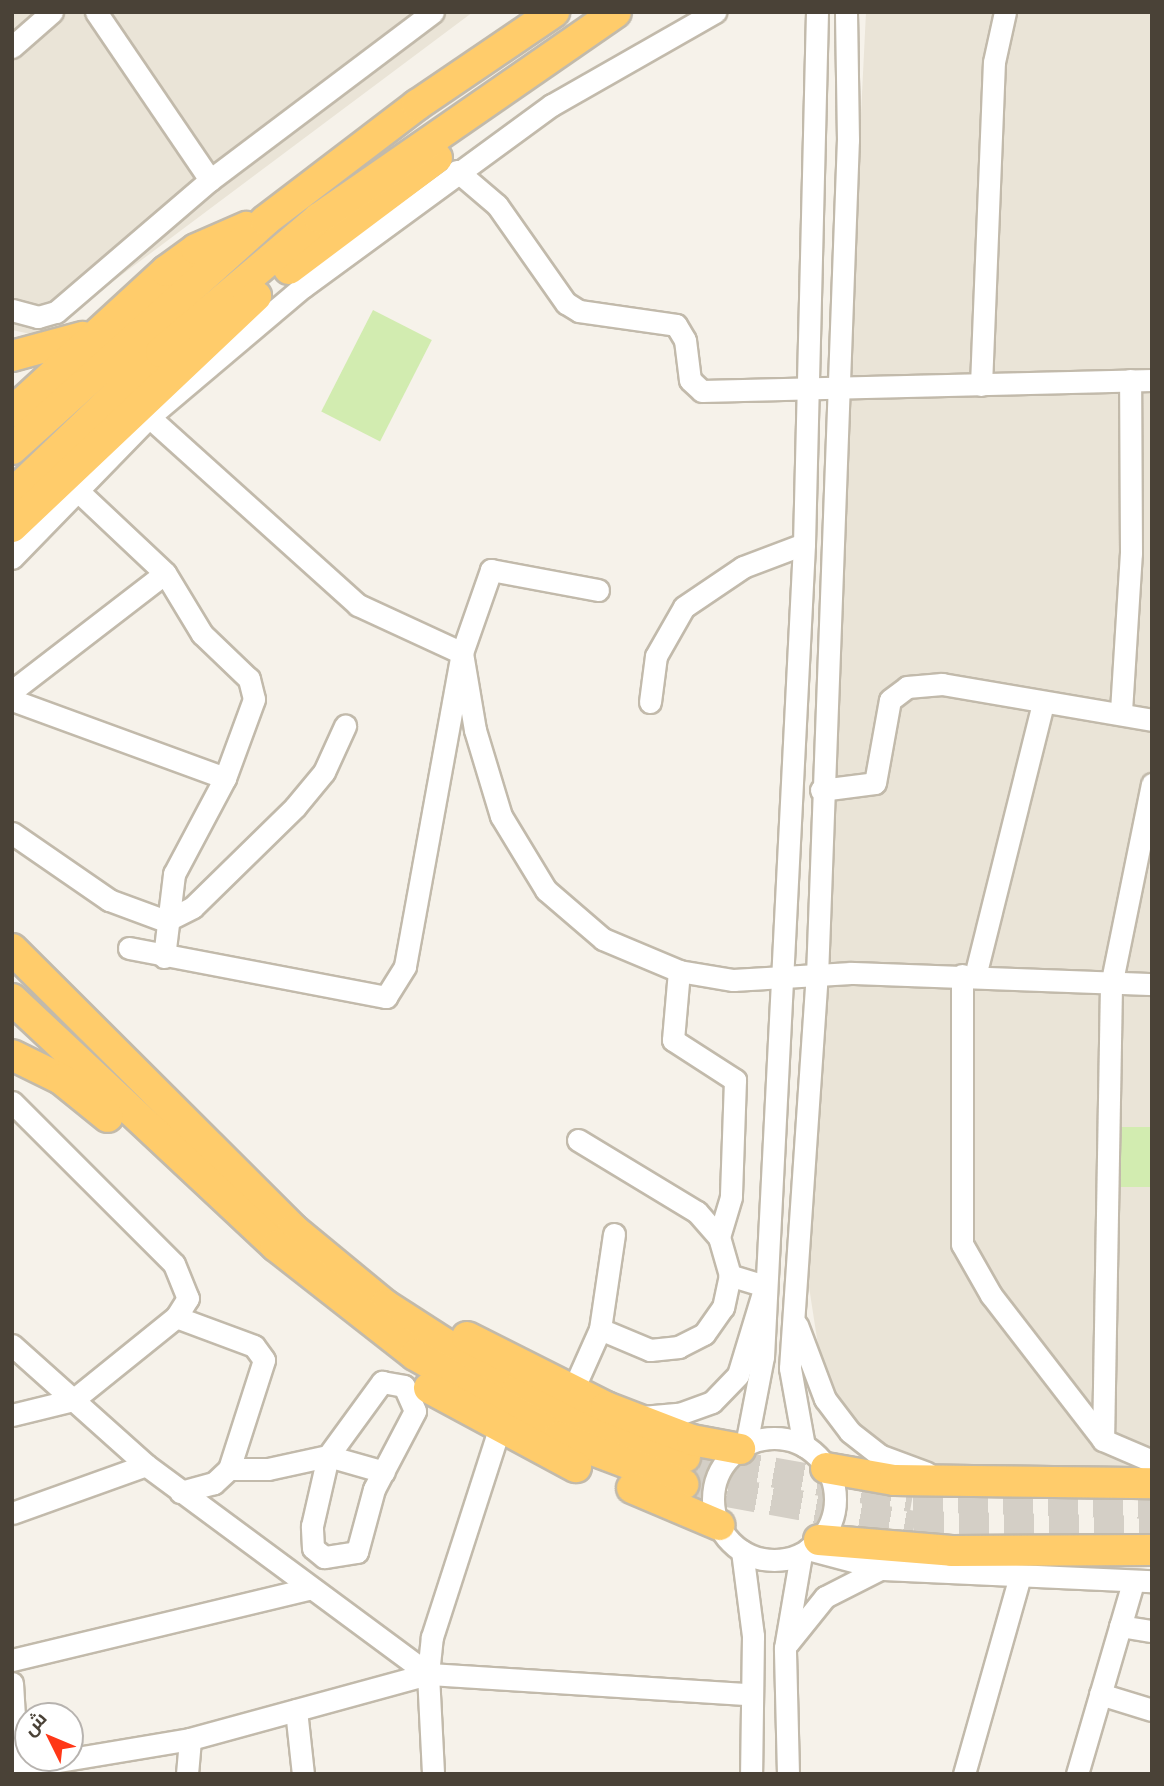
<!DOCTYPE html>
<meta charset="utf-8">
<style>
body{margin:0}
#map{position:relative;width:1164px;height:1786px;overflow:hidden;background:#f6f2ea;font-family:Karla,Cairo,sans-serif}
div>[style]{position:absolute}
.residential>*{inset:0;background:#eae4d7}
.green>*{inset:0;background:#d2ecb0;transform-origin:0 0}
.highway-tunnel>*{height:30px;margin-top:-15px;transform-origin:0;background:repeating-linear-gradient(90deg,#d4cfc6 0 30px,transparent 0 45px)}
.roads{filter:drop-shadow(2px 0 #c2baab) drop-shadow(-2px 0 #c2baab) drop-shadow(0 2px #c2baab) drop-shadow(0 -2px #c2baab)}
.minor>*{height:21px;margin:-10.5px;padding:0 10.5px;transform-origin:10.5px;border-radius:10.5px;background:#fff}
.minor>.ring{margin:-10.5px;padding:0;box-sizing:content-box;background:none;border:21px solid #fff;border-radius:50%}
.highway>*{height:30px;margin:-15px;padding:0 15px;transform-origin:15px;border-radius:15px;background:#ffcc6b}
span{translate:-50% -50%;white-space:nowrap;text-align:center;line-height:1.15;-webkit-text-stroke:7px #fff;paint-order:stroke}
.frame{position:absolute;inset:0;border:14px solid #4a4237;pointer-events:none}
.north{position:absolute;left:14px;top:1702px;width:70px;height:70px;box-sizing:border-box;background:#fff;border:2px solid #b7b3af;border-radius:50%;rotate:313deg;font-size:19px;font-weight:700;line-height:28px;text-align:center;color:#4a4237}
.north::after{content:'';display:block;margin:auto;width:24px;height:32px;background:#ff3717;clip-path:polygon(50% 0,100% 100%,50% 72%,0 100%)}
</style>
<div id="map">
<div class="residential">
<i style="clip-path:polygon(12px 12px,473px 12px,40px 336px,12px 330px)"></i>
<i style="clip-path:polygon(866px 12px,1152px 12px,1152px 1477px,991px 1478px,900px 1458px,846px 1415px,822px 1371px,805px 1261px)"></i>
</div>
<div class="green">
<i style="left:373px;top:310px;width:66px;height:114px;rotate:27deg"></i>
<i style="left:1115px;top:1127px;width:37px;height:60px"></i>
</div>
<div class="highway-tunnel">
<i style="left:685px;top:1457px;width:231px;rotate:10deg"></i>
<i style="left:913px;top:1497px;width:239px;rotate:1.7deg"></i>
<i style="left:683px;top:1484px;width:235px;rotate:10.3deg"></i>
<i style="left:914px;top:1526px;width:238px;rotate:1.2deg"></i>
</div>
<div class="roads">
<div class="minor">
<i style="left:96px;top:12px;width:203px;rotate:55.8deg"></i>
<i style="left:12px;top:47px;width:53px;rotate:-41.2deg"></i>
<i style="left:457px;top:171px;width:52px;rotate:40.4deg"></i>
<i style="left:497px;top:205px;width:120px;rotate:54.9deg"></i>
<i style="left:566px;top:303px;width:15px;rotate:32deg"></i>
<i style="left:579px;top:311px;width:98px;rotate:8.2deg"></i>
<i style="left:676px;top:325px;width:17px;rotate:59deg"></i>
<i style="left:685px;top:340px;width:40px;rotate:82.9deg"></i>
<i style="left:690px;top:380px;width:16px;rotate:43deg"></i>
<i style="left:702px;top:391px;width:450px;rotate:-1.4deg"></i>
<i style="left:12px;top:310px;width:27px;rotate:15deg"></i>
<i style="left:38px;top:317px;width:19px;rotate:-16deg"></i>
<i style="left:56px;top:312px;width:203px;rotate:-40.6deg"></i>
<i style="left:210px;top:180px;width:279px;rotate:-37deg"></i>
<i style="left:981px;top:385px;width:323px;rotate:-87.7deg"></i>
<i style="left:994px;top:62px;width:51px;rotate:-77.6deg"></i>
<i style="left:12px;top:558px;width:197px;rotate:-45.8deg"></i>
<i style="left:149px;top:417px;width:202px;rotate:-40.2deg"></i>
<i style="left:303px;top:287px;width:308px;rotate:-36.2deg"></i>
<i style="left:552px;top:105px;width:188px;rotate:-29.7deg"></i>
<i style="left:598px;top:590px;width:109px;rotate:-169.4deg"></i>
<i style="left:491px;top:570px;width:88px;rotate:109.3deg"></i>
<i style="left:462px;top:653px;width:78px;rotate:80.4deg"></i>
<i style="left:475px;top:730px;width:90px;rotate:73.2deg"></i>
<i style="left:501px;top:816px;width:87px;rotate:58.7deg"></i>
<i style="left:546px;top:890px;width:75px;rotate:40.7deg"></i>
<i style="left:603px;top:939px;width:82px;rotate:22.8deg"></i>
<i style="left:679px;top:971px;width:55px;rotate:9.5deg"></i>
<i style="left:733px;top:980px;width:118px;rotate:-3.4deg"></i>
<i style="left:851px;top:973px;width:301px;rotate:2.1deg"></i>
<i style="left:12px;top:691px;width:193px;rotate:-37.6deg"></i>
<i style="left:12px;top:700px;width:227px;rotate:20.1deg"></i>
<i style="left:225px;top:778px;width:84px;rotate:-69.8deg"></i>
<i style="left:254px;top:699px;width:21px;rotate:-104deg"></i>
<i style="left:249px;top:679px;width:65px;rotate:-136.2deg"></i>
<i style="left:202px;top:634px;width:71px;rotate:-121.2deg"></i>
<i style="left:165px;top:573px;width:122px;rotate:-136.7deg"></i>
<i style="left:650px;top:702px;width:46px;rotate:-82.6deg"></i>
<i style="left:656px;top:656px;width:56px;rotate:-60.3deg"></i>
<i style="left:684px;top:607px;width:71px;rotate:-34.1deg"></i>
<i style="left:743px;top:567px;width:65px;rotate:-20.7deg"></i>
<i style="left:1121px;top:711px;width:158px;rotate:-86.4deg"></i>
<i style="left:1131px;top:553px;width:173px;rotate:-90.3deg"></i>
<i style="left:1152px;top:784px;width:205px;rotate:101.5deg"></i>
<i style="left:1111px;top:985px;width:455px;rotate:91deg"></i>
<i style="left:1103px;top:1440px;width:53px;rotate:23.2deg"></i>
<i style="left:821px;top:790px;width:54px;rotate:-7.4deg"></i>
<i style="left:875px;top:783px;width:84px;rotate:-79.8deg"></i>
<i style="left:890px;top:700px;width:21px;rotate:-37deg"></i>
<i style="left:907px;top:687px;width:35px;rotate:-5deg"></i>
<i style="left:942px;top:684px;width:213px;rotate:9.7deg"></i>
<i style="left:12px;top:833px;width:118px;rotate:34.6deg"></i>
<i style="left:109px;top:900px;width:61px;rotate:20.2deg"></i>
<i style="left:166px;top:921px;width:30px;rotate:-27deg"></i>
<i style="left:193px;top:907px;width:143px;rotate:-44.4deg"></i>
<i style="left:295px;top:807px;width:45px;rotate:-50.4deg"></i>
<i style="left:324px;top:772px;width:51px;rotate:-65.5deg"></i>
<i style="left:129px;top:948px;width:262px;rotate:10.8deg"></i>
<i style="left:386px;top:997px;width:36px;rotate:-58deg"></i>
<i style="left:405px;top:966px;width:318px;rotate:-79.7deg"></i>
<i style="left:462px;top:653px;width:115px;rotate:-155.2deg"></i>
<i style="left:358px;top:605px;width:281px;rotate:-138deg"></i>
<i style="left:164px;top:957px;width:84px;rotate:-83.1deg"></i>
<i style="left:174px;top:874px;width:109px;rotate:-62deg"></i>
<i style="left:679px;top:971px;width:69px;rotate:95deg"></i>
<i style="left:673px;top:1040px;width:74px;rotate:32.8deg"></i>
<i style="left:735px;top:1080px;width:117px;rotate:92deg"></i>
<i style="left:731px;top:1197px;width:42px;rotate:106.7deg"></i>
<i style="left:962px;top:975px;width:269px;rotate:90deg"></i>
<i style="left:962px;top:1244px;width:59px;rotate:60.4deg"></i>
<i style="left:991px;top:1295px;width:183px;rotate:52.3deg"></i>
<i style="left:975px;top:976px;width:280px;rotate:-76deg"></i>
<i style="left:12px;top:1102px;width:229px;rotate:45deg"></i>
<i style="left:174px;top:1264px;width:37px;rotate:68deg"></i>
<i style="left:188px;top:1298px;width:22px;rotate:122deg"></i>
<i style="left:176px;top:1317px;width:132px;rotate:141.1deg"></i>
<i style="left:73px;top:1400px;width:63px;rotate:166.2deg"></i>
<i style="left:578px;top:1140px;width:139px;rotate:31.2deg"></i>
<i style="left:697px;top:1212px;width:33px;rotate:49deg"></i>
<i style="left:719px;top:1237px;width:40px;rotate:74deg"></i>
<i style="left:730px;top:1275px;width:33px;rotate:102deg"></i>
<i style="left:723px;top:1307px;width:33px;rotate:125deg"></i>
<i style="left:704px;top:1334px;width:28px;rotate:153deg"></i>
<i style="left:679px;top:1347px;width:29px;rotate:174deg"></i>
<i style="left:650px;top:1350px;width:54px;rotate:-157.2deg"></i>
<i style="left:176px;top:1317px;width:83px;rotate:20.4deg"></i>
<i style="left:254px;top:1346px;width:17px;rotate:54deg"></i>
<i style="left:264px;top:1360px;width:114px;rotate:107.8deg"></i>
<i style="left:229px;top:1469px;width:21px;rotate:137deg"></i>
<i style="left:214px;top:1483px;width:35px;rotate:165deg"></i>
<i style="left:797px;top:1325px;width:79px;rotate:69.3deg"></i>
<i style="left:825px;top:1399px;width:41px;rotate:52.9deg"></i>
<i style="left:850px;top:1432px;width:37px;rotate:38deg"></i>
<i style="left:879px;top:1455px;width:51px;rotate:20.6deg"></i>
<i style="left:12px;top:1345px;width:180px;rotate:41.8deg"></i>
<i style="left:146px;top:1465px;width:351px;rotate:36.5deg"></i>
<i style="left:428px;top:1674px;width:100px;rotate:87.1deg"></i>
<i style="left:382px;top:1382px;width:22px;rotate:10deg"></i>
<i style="left:404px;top:1386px;width:27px;rotate:66deg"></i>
<i style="left:415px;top:1411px;width:88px;rotate:117.7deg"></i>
<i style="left:374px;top:1489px;width:65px;rotate:105.1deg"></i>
<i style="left:357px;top:1552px;width:33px;rotate:171deg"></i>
<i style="left:324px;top:1557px;width:14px;rotate:-141deg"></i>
<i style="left:313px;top:1548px;width:22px;rotate:-93deg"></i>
<i style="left:312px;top:1526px;width:72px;rotate:-77.1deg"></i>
<i style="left:328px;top:1456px;width:92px;rotate:-53.9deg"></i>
<i style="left:572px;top:1392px;width:69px;rotate:-66deg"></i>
<i style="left:600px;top:1329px;width:96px;rotate:-81.6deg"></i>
<i style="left:642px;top:1417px;width:37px;rotate:-5deg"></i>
<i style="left:679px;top:1414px;width:35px;rotate:-20deg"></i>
<i style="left:712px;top:1402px;width:37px;rotate:-46deg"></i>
<i style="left:738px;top:1375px;width:93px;rotate:-73.1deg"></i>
<i style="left:765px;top:1286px;width:37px;rotate:-163deg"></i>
<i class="ring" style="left:713px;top:1438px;width:101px;height:101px"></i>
<i style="left:746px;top:1445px;width:90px;rotate:-79.1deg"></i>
<i style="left:763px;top:1357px;width:814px;rotate:-87.11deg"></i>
<i style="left:804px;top:544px;width:532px;rotate:-88.6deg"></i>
<i style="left:804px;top:1446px;width:79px;rotate:-100.2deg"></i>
<i style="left:790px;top:1368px;width:393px;rotate:-86.1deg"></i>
<i style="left:817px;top:976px;width:837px;rotate:-87.88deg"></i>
<i style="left:848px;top:140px;width:128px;rotate:-90.9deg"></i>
<i style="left:229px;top:1469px;width:39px"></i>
<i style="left:268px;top:1469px;width:61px;rotate:-12.2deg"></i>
<i style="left:328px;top:1456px;width:58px;rotate:15.9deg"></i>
<i style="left:12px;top:1513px;width:142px;rotate:-19.7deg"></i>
<i style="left:808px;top:1549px;width:78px;rotate:14.9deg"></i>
<i style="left:883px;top:1569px;width:269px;rotate:2.6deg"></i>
<i style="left:742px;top:1551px;width:86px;rotate:82.6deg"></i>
<i style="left:753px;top:1636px;width:138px;rotate:90.8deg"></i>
<i style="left:1120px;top:1626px;width:32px;rotate:9deg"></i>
<i style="left:788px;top:1643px;width:59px;rotate:-51.2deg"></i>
<i style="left:825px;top:1597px;width:62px;rotate:-27deg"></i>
<i style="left:12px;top:1660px;width:304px;rotate:-13.5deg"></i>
<i style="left:428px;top:1674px;width:37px;rotate:-84deg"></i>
<i style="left:432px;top:1637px;width:218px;rotate:-72.1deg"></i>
<i style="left:12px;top:1683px;width:85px;rotate:86.6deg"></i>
<i style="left:1100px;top:1694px;width:54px;rotate:17.1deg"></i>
<i style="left:296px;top:1710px;width:64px;rotate:83.8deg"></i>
<i style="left:17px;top:1774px;width:6px;rotate:-90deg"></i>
<i style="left:17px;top:1768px;width:175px;rotate:-9.5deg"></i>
<i style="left:187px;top:1774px;width:35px;rotate:-85deg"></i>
<i style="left:190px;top:1739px;width:247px;rotate:-15.3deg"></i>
<i style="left:428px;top:1674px;width:323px;rotate:3.6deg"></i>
<i style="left:788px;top:1774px;width:126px;rotate:-91.4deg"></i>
<i style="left:785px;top:1648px;width:95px;rotate:-80.3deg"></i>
<i style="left:964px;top:1774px;width:202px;rotate:-74.2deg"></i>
<i style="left:1077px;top:1774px;width:200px;rotate:-73.7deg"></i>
</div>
<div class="highway">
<i style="left:289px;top:269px;width:185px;rotate:-36.9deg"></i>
<i style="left:12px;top:356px;width:73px;rotate:-15.2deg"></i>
<i style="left:12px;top:412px;width:209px;rotate:-42.5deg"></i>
<i style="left:166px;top:271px;width:37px;rotate:-36deg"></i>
<i style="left:196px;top:249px;width:55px;rotate:-23.7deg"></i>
<i style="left:12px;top:449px;width:342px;rotate:-42deg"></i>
<i style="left:266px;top:220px;width:190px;rotate:-37.3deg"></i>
<i style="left:417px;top:105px;width:166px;rotate:-34.2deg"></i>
<i style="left:12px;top:494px;width:206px;rotate:-43.6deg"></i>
<i style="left:161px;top:352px;width:207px;rotate:-40.3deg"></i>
<i style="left:319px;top:218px;width:361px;rotate:-34.7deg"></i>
<i style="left:12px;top:527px;width:336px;rotate:-43.4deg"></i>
<i style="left:12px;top:949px;width:397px;rotate:44.9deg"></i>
<i style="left:293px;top:1229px;width:119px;rotate:39.6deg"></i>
<i style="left:385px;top:1305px;width:157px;rotate:32.8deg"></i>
<i style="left:517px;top:1390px;width:181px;rotate:21.7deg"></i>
<i style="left:12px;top:999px;width:362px;rotate:43.1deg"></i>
<i style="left:276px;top:1246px;width:177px;rotate:38.1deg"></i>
<i style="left:415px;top:1355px;width:165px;rotate:29.8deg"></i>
<i style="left:558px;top:1437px;width:134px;rotate:20.6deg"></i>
<i style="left:12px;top:1055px;width:55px;rotate:26.1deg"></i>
<i style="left:61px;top:1079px;width:60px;rotate:39deg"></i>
<i style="left:467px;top:1337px;width:156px;rotate:26.7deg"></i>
<i style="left:606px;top:1407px;width:92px;rotate:21deg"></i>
<i style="left:692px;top:1440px;width:49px;rotate:10.6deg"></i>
<i style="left:429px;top:1388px;width:167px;rotate:28.3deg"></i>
<i style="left:826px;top:1468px;width:69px;rotate:10deg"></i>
<i style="left:894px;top:1480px;width:258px;rotate:0.7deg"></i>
<i style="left:632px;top:1488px;width:95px;rotate:23deg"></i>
<i style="left:819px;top:1540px;width:133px;rotate:4.7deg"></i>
<i style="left:952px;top:1551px;width:200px;rotate:-0.3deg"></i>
</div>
</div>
<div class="frame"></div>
<div class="north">ش</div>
</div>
